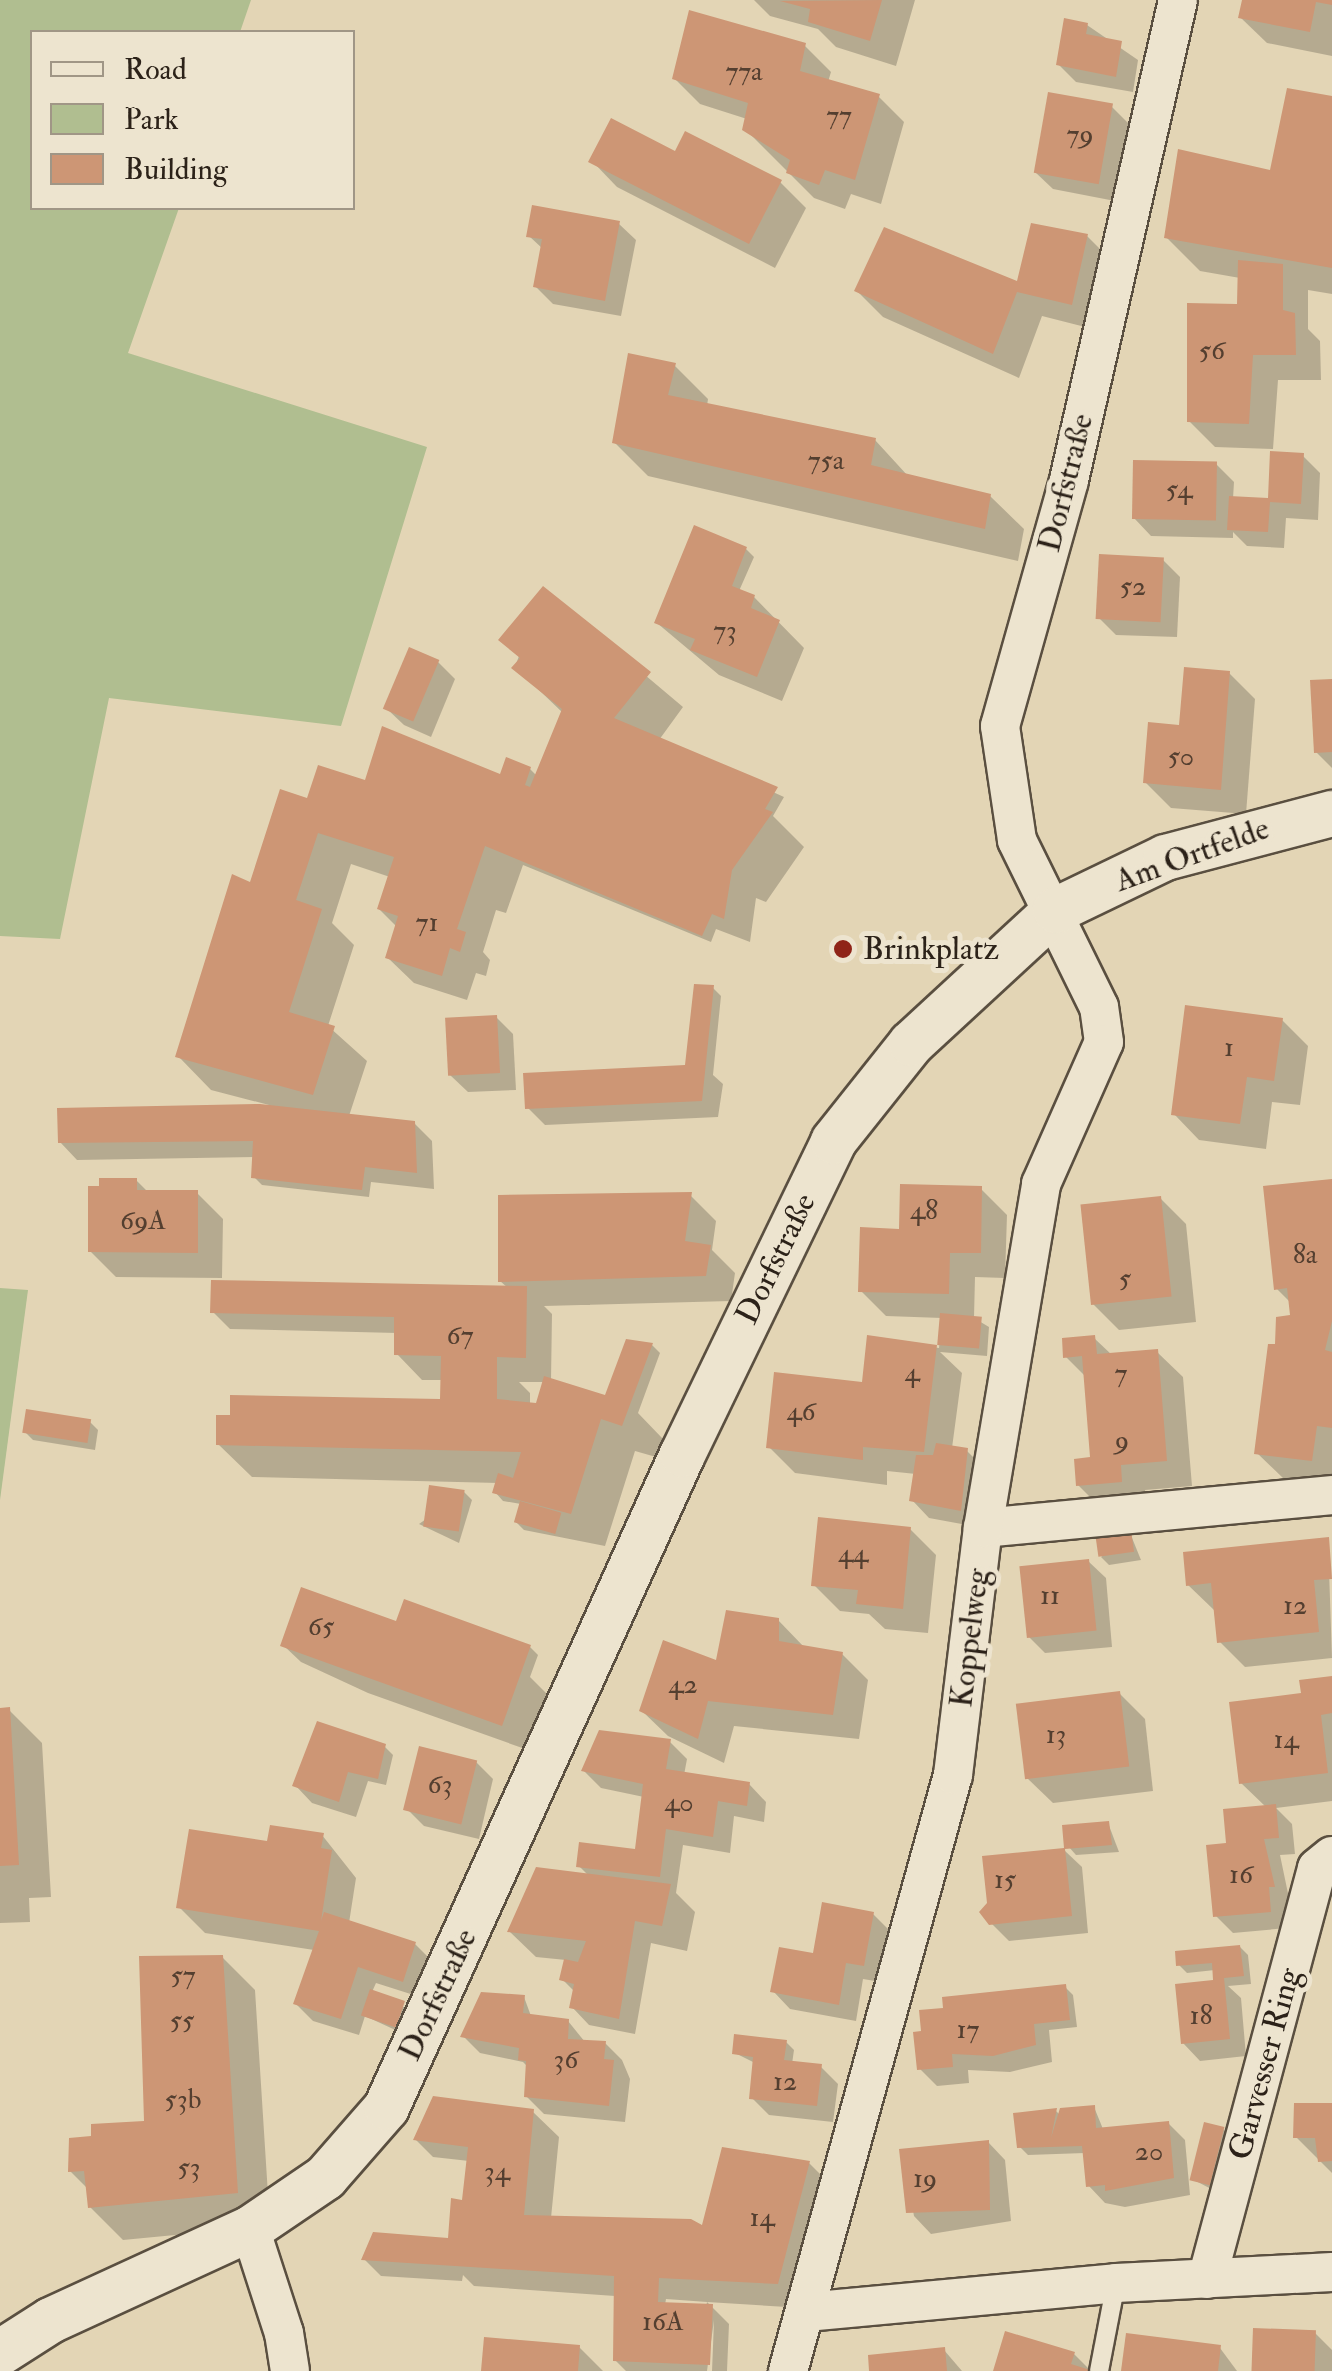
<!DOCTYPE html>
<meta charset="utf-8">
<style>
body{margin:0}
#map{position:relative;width:1332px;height:2371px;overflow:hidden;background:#e3d5b5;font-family:"IM FELL Double Pica",serif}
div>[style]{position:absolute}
.green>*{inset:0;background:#b0be90}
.shadow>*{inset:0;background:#0003}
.building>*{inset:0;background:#cd9675;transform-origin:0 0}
.roads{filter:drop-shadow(2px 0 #5a4f40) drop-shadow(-2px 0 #5a4f40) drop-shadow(0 2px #5a4f40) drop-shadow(0 -2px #5a4f40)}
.service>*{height:18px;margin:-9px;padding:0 9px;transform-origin:9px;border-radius:9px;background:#ede4cf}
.minor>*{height:38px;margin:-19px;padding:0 19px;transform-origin:19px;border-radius:19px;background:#ede4cf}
.tertiary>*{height:45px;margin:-22.5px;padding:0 22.5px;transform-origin:22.5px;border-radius:22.5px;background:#ede4cf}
.dots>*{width:28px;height:28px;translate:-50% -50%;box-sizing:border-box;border:5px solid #ede4cf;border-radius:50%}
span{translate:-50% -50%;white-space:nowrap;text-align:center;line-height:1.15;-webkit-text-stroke:10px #ede4cf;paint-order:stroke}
.number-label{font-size:28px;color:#543f30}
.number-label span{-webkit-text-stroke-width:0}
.street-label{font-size:32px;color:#2c2219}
.poi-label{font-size:32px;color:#2c2219}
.left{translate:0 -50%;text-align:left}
.legend{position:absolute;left:30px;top:30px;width:325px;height:180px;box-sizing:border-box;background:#ede4cf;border:2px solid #a09686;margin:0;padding:12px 18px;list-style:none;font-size:30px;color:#2c2219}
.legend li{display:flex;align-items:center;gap:20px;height:50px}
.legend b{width:50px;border:2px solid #a09686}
</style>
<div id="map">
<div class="green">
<i style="clip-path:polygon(0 0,251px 0,240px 32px,32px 32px,32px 208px,179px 208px,128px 353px,427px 447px,341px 726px,109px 698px,60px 939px,0 936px)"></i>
<i style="clip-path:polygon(0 1288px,28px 1290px,0 1500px)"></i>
</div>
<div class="shadow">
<i style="clip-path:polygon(754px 0,915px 0,896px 66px,836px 47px,818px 29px,770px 16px)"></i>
<i style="clip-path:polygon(1245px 0,1332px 0,1332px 56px,1267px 43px,1241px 18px)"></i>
<i style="clip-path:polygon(1087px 25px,1138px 60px,1133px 92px,1076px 82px,1058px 64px)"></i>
<i style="clip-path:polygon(805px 46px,831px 72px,828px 82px,879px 97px,904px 122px,881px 204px,851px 194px,845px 209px,814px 198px,745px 129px,747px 119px,700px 104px,674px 78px)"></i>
<i style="clip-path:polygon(1332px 99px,1332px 294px,1308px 290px,1308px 329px,1320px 341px,1321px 380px,1278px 380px,1273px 449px,1215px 447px,1189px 421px,1239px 306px,1240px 278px,1200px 271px,1167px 238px,1272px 173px)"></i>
<i style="clip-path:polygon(1112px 107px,1129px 124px,1115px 201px,1053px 189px,1035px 172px)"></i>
<i style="clip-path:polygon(592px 161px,780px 182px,806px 208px,775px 268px,617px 187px)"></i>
<i style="clip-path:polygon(618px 223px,636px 240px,621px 316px,553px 304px,536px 287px,543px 249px,529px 236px)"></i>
<i style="clip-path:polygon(1087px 236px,1113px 262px,1097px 330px,1042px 316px,1019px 378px,883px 317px,857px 291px,1018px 285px)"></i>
<i style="clip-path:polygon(675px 366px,708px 399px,707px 406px,875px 440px,908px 476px,990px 496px,1024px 529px,1018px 561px,648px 476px,615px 443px)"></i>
<i style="clip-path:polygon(1303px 456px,1320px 473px,1318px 520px,1286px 518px,1284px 548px,1247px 546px,1233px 532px,1233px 538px,1151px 536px,1134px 518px,1216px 464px,1234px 482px,1233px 499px,1270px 501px)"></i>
<i style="clip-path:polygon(746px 549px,754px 557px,739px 591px,754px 597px,804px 648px,782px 701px,719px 675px,657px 623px)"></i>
<i style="clip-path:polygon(1163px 560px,1180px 577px,1177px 637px,1116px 635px,1099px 618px)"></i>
<i style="clip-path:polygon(543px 589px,683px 707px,659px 740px,784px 797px,773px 816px,804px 847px,766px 902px,756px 898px,750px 942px,716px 929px,711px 942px,523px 865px,506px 913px,496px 910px,483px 952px,490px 960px,486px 976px,476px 973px,467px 1000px,414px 983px,388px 958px,397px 927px,379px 909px,390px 877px,351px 864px,332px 923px,354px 945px,328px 1026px,367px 1061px,349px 1116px,414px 1123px,432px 1141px,434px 1189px,371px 1182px,369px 1197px,262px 1185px,254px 1177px,255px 1157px,77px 1160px,60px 1142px,269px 1105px,211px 1090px,178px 1056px,252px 885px,309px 801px,367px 783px,510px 781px,530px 769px,537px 776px,563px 713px,515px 667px)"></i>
<i style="clip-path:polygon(438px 662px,455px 679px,431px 737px,404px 725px,386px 708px)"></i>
<i style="clip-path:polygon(1229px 673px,1255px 699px,1246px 814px,1171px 808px,1145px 782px)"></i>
<i style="clip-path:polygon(1332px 682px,1332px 768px,1316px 752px)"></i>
<i style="clip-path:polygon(713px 988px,721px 996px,713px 1075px,723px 1084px,718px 1117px,545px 1125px,528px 1108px,691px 1068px)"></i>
<i style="clip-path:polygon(496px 1017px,513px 1034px,516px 1090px,468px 1092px,450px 1075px)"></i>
<i style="clip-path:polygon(1282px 1020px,1308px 1046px,1300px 1105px,1272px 1102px,1266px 1149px,1199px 1140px,1174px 1114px)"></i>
<i style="clip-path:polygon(136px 1180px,148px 1192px,197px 1193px,223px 1219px,222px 1278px,116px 1277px,90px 1251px)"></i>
<i style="clip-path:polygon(1332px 1182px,1332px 1485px,1283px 1478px,1257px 1453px,1277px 1347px,1293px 1317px,1291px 1303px,1277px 1289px)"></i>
<i style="clip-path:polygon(981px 1189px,1007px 1215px,1005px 1278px,975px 1277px,974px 1318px,989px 1327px,987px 1356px,940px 1352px,962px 1373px,952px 1448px,967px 1451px,984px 1468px,978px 1527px,929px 1518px,912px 1500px,916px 1474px,887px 1471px,887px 1485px,795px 1473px,769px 1447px,864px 1385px,869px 1337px,939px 1348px,942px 1318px,886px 1316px,861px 1291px,901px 1231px)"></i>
<i style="clip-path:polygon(evenodd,690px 1195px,716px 1221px,712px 1250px,735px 1273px,731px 1301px,544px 1306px,552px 1314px,551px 1381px,614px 1401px,652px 1345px,660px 1353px,638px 1413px,663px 1439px,656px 1457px,635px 1451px,605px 1546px,524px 1530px,516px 1522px,521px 1504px,503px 1501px,495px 1492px,498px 1483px,252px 1477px,218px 1444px,443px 1401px,443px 1380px,422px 1380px,397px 1354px,397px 1333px,230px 1329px,213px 1312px,508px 1288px,500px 1281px,690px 1195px,519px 1382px,545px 1382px,538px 1405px,530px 1405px,530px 1393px,519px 1382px)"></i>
<i style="clip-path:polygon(1160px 1198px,1186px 1224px,1196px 1322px,1119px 1330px,1093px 1304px)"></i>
<i style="clip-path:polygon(1094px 1338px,1112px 1355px,1157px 1352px,1183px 1377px,1192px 1486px,1145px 1490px,1147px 1507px,1104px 1511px,1078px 1485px,1092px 1460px,1086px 1377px,1066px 1357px)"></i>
<i style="clip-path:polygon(90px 1422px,98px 1430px,95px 1450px,33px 1440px,25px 1432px)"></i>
<i style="clip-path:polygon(464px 1492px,472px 1500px,459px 1543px,419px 1524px)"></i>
<i style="clip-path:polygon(910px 1529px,936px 1555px,928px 1633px,885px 1629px,869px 1614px,840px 1611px,814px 1585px)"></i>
<i style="clip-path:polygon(1130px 1533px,1141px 1560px,1109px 1565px,1101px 1557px)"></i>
<i style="clip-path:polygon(1328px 1540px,1332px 1658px,1245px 1667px,1219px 1641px,1214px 1610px,1188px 1585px)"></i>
<i style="clip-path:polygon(1088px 1561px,1106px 1578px,1112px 1647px,1045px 1653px,1028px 1636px)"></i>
<i style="clip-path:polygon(778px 1620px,805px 1648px,842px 1654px,868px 1680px,859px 1739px,734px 1726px,724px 1763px,668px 1736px,642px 1711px)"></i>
<i style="clip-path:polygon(398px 1625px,530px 1647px,538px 1655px,530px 1677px,548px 1695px,528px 1750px,368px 1693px,301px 1662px,283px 1645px)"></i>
<i style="clip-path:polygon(1332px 1678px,1332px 1801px,1276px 1808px,1292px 1824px,1295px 1854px,1280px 1855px,1290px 1903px,1285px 1904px,1287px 1928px,1233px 1933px,1216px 1916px,1229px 1845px,1266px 1807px,1241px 1783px,1303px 1696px)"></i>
<i style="clip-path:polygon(1119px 1693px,1145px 1719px,1153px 1791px,1053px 1803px,1027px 1778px)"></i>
<i style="clip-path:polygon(0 1710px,9px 1710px,42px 1743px,51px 1897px,29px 1898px,30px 1922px,0 1923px)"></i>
<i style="clip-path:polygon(669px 1741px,687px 1759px,684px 1775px,749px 1784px,766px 1802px,764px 1822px,734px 1816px,730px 1853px,683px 1845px,676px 1893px,695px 1912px,687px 1951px,651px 1943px,635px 2034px,589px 2025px,572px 2007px,575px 1992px,562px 1979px,566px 1960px,536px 1957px,510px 1932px,589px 1876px,579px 1866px,638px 1852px,644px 1797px,601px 1788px,584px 1771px)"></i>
<i style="clip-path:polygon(385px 1747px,393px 1755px,386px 1785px,368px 1781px,356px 1817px,312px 1803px,295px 1785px)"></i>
<i style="clip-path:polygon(476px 1762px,493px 1779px,479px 1839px,424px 1826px,407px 1809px)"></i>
<i style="clip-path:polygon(1108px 1823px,1119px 1852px,1076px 1855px,1068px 1846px)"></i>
<i style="clip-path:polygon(322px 1835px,356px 1878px,349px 1923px,415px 1944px,432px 1961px,420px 1997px,376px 1983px,372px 1992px,412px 2011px,404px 2034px,365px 2016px,359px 2035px,313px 2021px,296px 2004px,314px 1950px,205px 1933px,179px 1907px,269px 1844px)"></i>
<i style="clip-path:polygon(1064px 1850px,1082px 1867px,1088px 1933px,1009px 1941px,991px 1923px)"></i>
<i style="clip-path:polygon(873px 1914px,890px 1931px,881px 1982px,863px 1979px,856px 2021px,790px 2009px,773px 1991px)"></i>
<i style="clip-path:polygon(1240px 1947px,1248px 1955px,1251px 1984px,1228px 1986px,1241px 1998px,1246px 2056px,1200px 2061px,1183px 2043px,1219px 1981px,1215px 1970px,1187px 1973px,1179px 1965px)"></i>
<i style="clip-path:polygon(222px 1957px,255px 1990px,270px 2226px,123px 2240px,90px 2207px,88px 2189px,70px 2171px,93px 2139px,146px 2124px)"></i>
<i style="clip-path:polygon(1065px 1987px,1073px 1995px,1077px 2027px,1049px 2030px,1052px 2062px,1010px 2072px,968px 2070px,969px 2083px,937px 2086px,920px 2069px)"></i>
<i style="clip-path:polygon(524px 1997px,531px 2016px,568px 2021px,585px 2042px,605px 2043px,622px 2060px,630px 2079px,625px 2122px,544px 2114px,526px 2096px,528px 2067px,523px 2062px,480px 2053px,463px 2036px)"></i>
<i style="clip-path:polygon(786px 2042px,794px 2050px,792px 2064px,821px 2067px,838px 2084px,833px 2122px,769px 2115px,752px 2098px,755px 2063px,735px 2053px)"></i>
<i style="clip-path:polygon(1332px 2105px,1332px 2173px,1296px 2137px)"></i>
<i style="clip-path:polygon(1094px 2107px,1103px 2129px,1168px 2123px,1185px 2140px,1190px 2195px,1125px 2207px,1105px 2203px,1088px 2185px,1085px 2153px,1028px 2155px,1019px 2146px,1056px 2111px,1060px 2115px)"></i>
<i style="clip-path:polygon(evenodd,533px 2112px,559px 2137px,551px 2218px,704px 2228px,809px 2163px,835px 2189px,803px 2308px,707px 2302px,729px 2324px,727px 2371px,712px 2371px,714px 2320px,707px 2371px,626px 2371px,615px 2360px,615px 2296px,474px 2286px,463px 2275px,462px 2281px,381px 2276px,364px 2259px,450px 2241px,464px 2203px,469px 2161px,433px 2157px,416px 2140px,533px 2112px,666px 2299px,707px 2302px,706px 2307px,665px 2305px,666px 2299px)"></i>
<i style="clip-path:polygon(1223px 2129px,1231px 2137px,1217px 2192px,1192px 2179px)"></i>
<i style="clip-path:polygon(988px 2142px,1005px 2160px,1011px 2221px,931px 2234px,914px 2216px,902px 2151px)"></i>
<i style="clip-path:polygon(1315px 2333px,1332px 2350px,1332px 2371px,1255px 2371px)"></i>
<i style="clip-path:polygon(579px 2347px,603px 2371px,484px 2371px)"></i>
<i style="clip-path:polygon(1220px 2348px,1237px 2371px,1123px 2371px)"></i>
<i style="clip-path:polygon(944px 2350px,962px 2371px,872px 2371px)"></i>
<i style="clip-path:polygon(1074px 2354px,1091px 2371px,996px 2371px)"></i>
</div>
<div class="building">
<i style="clip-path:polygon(882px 0,870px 41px,808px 22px,810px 9px,780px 1px)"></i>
<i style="clip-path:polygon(1242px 0,1332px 0,1332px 5px,1316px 2px,1310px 32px,1238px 18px)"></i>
<i style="clip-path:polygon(689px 10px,806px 43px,800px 71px,880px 94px,855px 180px,825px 170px,819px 185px,786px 173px,790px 160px,742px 130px,748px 103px,672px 79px)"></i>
<i style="clip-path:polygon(1064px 18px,1088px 23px,1086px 34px,1122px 41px,1116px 77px,1056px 65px)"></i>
<i style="clip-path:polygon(1287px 88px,1332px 96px,1332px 268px,1164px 238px,1178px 149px,1270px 170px)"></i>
<i style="left:1048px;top:92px;width:66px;height:82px;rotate:10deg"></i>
<i style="clip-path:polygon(611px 118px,675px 151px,685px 131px,782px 180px,749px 244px,588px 162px)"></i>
<i style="clip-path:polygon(532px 205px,620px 221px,605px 301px,533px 287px,542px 239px,526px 237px)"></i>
<i style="clip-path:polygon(1031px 223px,1088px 234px,1072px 305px,1017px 292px,993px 354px,854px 291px,884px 227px,1017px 281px)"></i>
<i style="clip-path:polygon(1238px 260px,1283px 264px,1283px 310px,1295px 313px,1296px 355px,1253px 355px,1249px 424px,1187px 422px,1187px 303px,1237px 304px)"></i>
<i style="clip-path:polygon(628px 353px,676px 363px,668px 395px,876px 438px,871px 465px,991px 494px,985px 529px,612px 443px)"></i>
<i style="clip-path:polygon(1270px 451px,1304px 453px,1301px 504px,1270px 502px,1268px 532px,1227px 530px,1229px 496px,1268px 498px)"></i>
<i style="left:1133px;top:460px;width:84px;height:59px;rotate:1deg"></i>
<i style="clip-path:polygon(694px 525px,747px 547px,732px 586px,755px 595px,751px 608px,780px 620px,757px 677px,690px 650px,695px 639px,654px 623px)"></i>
<i style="left:1099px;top:554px;width:65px;height:65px;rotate:3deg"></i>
<i style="clip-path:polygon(543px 586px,651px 672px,614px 718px,778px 787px,765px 809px,773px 812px,732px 870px,724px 919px,712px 914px,702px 936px,485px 846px,457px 929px,466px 932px,460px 952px,450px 948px,442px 976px,385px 958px,398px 916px,377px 909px,394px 857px,318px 833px,296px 900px,322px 909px,289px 1012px,335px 1026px,313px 1095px,175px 1057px,232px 874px,250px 882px,280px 789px,307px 798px,318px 765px,365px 780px,382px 726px,500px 774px,506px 757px,531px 767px,525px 785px,530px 787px,562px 709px,511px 668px,520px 658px,498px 640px)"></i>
<i style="left:409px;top:647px;width:33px;height:67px;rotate:23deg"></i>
<i style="clip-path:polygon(1184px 667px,1230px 671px,1221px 790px,1143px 783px,1148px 722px,1179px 725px)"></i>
<i style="clip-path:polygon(1332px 679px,1332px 752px,1314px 753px,1310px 680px)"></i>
<i style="clip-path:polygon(694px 984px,714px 985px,702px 1101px,525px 1109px,523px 1073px,685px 1065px)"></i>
<i style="clip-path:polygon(1185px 1005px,1283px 1018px,1274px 1081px,1247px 1077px,1240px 1124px,1171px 1115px)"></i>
<i style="left:497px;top:1015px;width:58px;height:52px;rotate:87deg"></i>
<i style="clip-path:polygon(260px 1104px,415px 1121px,417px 1173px,365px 1167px,362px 1190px,251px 1178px,253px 1141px,58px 1143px,57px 1108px)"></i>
<i style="clip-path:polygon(99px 1178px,137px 1178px,137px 1190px,198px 1190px,198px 1253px,88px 1252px,88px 1186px,99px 1186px)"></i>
<i style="clip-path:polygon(1332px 1179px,1332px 1321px,1325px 1350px,1332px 1352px,1332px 1428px,1317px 1426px,1312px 1461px,1254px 1454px,1268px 1344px,1275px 1344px,1276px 1317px,1290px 1315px,1287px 1288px,1274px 1290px,1263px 1186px)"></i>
<i style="clip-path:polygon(900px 1184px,982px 1186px,981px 1253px,950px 1253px,949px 1294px,858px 1292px,860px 1227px,899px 1229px)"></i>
<i style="clip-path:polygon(692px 1192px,685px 1241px,711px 1245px,706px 1276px,498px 1282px,498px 1195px)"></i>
<i style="left:1161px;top:1196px;width:101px;height:81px;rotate:84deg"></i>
<i style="clip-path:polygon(211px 1280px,527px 1286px,526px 1358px,497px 1357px,497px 1399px,536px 1403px,544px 1376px,605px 1395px,626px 1339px,653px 1343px,622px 1426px,601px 1419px,571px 1514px,492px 1493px,498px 1473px,513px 1478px,521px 1452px,216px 1445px,216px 1415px,230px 1415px,230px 1395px,440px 1399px,441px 1356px,394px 1355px,394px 1317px,210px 1313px)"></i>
<i style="left:940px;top:1313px;width:42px;height:32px;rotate:5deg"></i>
<i style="clip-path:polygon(867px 1335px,937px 1345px,924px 1452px,863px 1447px,863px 1460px,766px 1448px,774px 1372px,862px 1382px)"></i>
<i style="clip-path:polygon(1095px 1335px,1097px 1354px,1158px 1349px,1167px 1461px,1121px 1465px,1122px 1482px,1076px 1486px,1074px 1459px,1090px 1457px,1082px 1356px,1063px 1358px,1062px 1338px)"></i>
<i style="left:26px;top:1409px;width:66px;height:24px;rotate:9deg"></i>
<i style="clip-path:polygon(936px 1443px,968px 1448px,961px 1511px,909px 1501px,916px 1455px,933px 1455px)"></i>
<i style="left:429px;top:1485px;width:36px;height:42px;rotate:8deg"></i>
<i style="left:520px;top:1501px;width:43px;height:22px;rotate:16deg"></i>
<i style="clip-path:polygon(818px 1517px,911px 1527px,903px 1609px,856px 1604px,858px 1590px,811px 1586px)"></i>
<i style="left:1131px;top:1530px;width:22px;height:36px;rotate:82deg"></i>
<i style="clip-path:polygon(1329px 1537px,1332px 1579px,1314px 1580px,1319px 1632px,1217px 1643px,1211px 1583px,1186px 1586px,1183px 1552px)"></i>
<i style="left:1089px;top:1559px;width:72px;height:70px;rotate:84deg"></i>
<i style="clip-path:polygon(301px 1587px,396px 1621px,404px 1599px,531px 1645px,502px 1726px,280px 1646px)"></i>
<i style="clip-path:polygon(726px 1610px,779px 1618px,779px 1641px,843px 1652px,833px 1715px,708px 1701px,698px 1739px,639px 1711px,663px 1640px,716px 1660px)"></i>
<i style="clip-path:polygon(1332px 1676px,1332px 1713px,1321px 1715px,1328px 1773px,1239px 1784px,1229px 1702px,1301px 1693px,1299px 1680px)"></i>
<i style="left:1120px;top:1691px;width:76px;height:105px;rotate:83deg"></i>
<i style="clip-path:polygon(10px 1707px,19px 1865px,0 1866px,0 1708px)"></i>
<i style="clip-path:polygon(317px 1721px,386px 1744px,378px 1779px,348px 1772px,339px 1802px,292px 1786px)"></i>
<i style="clip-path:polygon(599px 1730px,671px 1739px,666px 1769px,750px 1782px,747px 1806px,718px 1801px,713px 1837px,666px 1829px,660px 1877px,576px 1867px,579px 1842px,635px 1849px,643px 1784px,581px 1771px)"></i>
<i style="left:419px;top:1746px;width:60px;height:66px;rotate:14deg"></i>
<i style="clip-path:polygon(1276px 1804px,1279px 1838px,1264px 1839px,1275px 1887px,1269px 1887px,1271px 1912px,1213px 1917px,1206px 1845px,1226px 1843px,1223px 1809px)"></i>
<i style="clip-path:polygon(1109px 1821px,1112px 1845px,1065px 1849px,1072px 1916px,989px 1925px,979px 1912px,987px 1903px,982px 1856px,1064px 1848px,1062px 1825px)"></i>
<i style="clip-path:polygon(270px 1825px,324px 1833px,321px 1848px,332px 1850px,321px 1921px,324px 1912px,416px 1942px,403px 1982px,358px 1967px,341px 2019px,293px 2004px,319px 1931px,176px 1908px,189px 1829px,267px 1841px)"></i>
<i style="clip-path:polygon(536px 1867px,671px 1884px,662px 1926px,635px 1921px,619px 2019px,569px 2008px,574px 1984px,559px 1980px,564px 1959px,578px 1962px,586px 1941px,507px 1932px)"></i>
<i style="clip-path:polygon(822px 1902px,874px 1912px,864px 1966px,846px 1963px,839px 2005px,770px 1992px,779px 1947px,813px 1953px)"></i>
<i style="clip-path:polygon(1240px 1945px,1244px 1976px,1224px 1978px,1230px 2039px,1181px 2044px,1175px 1984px,1213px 1980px,1212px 1963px,1176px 1966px,1175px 1951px)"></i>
<i style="clip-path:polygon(223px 1955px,238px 2193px,88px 2208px,84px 2171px,68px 2172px,69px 2138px,91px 2136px,91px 2124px,144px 2121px,139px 1956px)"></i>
<i style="clip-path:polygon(1066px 1984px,1070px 2020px,1034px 2024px,1036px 2045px,993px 2056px,952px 2054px,953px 2067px,917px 2070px,913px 2032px,921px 2031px,919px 2010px,943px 2008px,942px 1997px)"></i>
<i style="left:370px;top:1989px;width:37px;height:28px;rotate:19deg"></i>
<i style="clip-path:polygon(481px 1992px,525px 1995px,523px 2013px,569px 2019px,568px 2039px,606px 2041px,604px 2059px,614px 2060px,609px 2106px,524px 2097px,526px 2061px,518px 2060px,519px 2048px,460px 2037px)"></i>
<i style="clip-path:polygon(734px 2034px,787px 2040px,784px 2060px,822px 2064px,817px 2106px,749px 2099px,753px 2057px,732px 2054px)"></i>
<i style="clip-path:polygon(433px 2096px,534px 2109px,524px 2215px,691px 2219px,702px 2225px,722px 2147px,810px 2161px,778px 2284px,659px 2278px,658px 2302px,713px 2304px,710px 2365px,613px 2361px,614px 2276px,361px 2260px,373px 2232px,448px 2238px,451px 2198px,462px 2200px,468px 2147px,413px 2140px)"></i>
<i style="clip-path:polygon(1294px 2103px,1332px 2103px,1332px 2161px,1318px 2162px,1315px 2138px,1293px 2138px)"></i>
<i style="clip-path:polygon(1095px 2105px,1096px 2128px,1169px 2121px,1174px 2178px,1105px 2191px,1105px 2185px,1086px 2187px,1082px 2146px,1017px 2148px,1013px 2113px,1057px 2108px,1051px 2138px,1060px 2108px)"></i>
<i style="left:1204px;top:2122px;width:21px;height:60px;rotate:14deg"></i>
<i style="clip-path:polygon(989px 2140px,990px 2210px,906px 2213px,899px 2149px)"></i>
<i style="left:1253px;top:2328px;width:63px;height:43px;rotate:2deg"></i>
<i style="clip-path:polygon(1005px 2331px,1075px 2352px,1071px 2364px,1093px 2371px,993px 2371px)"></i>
<i style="clip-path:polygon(1126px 2333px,1221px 2345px,1218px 2371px,1121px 2371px)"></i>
<i style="clip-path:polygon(484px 2337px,580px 2345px,578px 2371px,481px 2371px)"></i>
<i style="clip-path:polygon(945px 2347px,947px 2371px,869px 2371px,868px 2355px)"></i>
</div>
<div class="roads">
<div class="service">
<i style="left:1099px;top:2371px;width:90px;rotate:-79.1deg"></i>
</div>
<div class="minor">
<i style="left:983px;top:1528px;width:351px;rotate:-5.4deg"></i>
<i style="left:250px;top:2228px;width:110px;rotate:72.1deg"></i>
<i style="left:284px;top:2333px;width:38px;rotate:81deg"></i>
<i style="left:1207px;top:2279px;width:425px;rotate:-75deg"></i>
<i style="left:1317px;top:1868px;width:19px;rotate:-39deg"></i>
<i style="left:806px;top:2312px;width:311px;rotate:-5.3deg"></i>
<i style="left:1116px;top:2283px;width:216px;rotate:-2.9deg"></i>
<i style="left:788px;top:2371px;width:618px;rotate:-74.53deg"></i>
<i style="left:953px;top:1775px;width:249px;rotate:-83.1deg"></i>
<i style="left:983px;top:1528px;width:349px;rotate:-80.4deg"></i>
<i style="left:1041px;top:1184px;width:155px;rotate:-66.1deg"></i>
<i style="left:1104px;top:1042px;width:35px;rotate:-98deg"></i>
<i style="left:1099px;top:1007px;width:186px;rotate:-116.2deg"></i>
<i style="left:1017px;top:840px;width:115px;rotate:-98.5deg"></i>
<i style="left:1000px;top:726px;width:255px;rotate:-74.3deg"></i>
<i style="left:1069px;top:480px;width:492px;rotate:-77.2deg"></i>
</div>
<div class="tertiary">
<i style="left:0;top:2352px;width:59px;rotate:-32.6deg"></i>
<i style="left:50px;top:2320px;width:220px;rotate:-24.7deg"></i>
<i style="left:250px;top:2228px;width:91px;rotate:-34.2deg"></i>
<i style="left:325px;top:2177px;width:93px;rotate:-48.9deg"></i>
<i style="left:386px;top:2107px;width:717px;rotate:-65.62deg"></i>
<i style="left:682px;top:1454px;width:348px;rotate:-64.2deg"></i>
<i style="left:833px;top:1141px;width:125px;rotate:-51.5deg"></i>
<i style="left:911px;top:1043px;width:196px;rotate:-42.7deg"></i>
<i style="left:1055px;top:910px;width:122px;rotate:-25.7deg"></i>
<i style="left:1165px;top:857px;width:173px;rotate:-14.8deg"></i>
</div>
</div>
<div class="dots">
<i style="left:843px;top:949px;background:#8f2418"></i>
</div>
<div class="number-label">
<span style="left:744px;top:72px">77a</span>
<span style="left:839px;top:116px">77</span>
<span style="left:1080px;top:135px">79</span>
<span style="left:1212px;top:351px">56</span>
<span style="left:826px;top:461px">75a</span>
<span style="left:1179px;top:490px">54</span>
<span style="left:1133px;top:587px">52</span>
<span style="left:725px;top:631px">73</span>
<span style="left:1181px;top:757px">50</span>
<span style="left:427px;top:923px">71</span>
<span style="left:1229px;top:1048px">1</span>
<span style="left:924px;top:1211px">48</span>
<span style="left:143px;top:1221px">69A</span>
<span style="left:1305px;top:1255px">8a</span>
<span style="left:1125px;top:1279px">5</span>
<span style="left:460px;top:1336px">67</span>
<span style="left:912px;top:1373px">4</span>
<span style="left:1121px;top:1374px">7</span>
<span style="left:801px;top:1412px">46</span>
<span style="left:1122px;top:1441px">9</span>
<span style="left:853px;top:1554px">44</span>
<span style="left:1050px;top:1596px">11</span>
<span style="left:1295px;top:1606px">12</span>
<span style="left:321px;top:1627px">65</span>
<span style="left:683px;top:1685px">42</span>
<span style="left:1056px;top:1735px">13</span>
<span style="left:1286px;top:1740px">14</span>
<span style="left:440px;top:1785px">63</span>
<span style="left:679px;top:1803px">40</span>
<span style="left:1241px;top:1875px">16</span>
<span style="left:1005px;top:1880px">15</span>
<span style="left:183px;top:1976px">57</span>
<span style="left:1201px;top:2016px">18</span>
<span style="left:182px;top:2021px">55</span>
<span style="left:968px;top:2030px">17</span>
<span style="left:566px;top:2060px">36</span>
<span style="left:785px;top:2082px">12</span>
<span style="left:183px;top:2100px">53b</span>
<span style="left:1149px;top:2152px">20</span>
<span style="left:189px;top:2168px">53</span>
<span style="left:497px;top:2172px">34</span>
<span style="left:925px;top:2179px">19</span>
<span style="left:762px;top:2218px">14</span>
<span style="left:663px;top:2322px">16A</span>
</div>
<div class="street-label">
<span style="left:1066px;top:483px;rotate:-76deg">Dorfstraße</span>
<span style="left:1192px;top:855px;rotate:-20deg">Am Ortfelde</span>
<span style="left:776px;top:1259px;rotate:-64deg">Dorfstraße</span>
<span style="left:970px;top:1638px;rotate:-83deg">Koppelweg</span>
<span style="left:438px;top:1995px;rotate:-65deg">Dorfstraße</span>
<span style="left:1265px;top:2064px;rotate:-75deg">Garvesser Ring</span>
</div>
<div class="poi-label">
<span class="left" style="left:863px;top:949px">Brinkplatz</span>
</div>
<ul class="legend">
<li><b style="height:12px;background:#ede4cf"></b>Road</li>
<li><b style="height:28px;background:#b0be90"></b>Park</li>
<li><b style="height:28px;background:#cd9675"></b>Building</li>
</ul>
</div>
